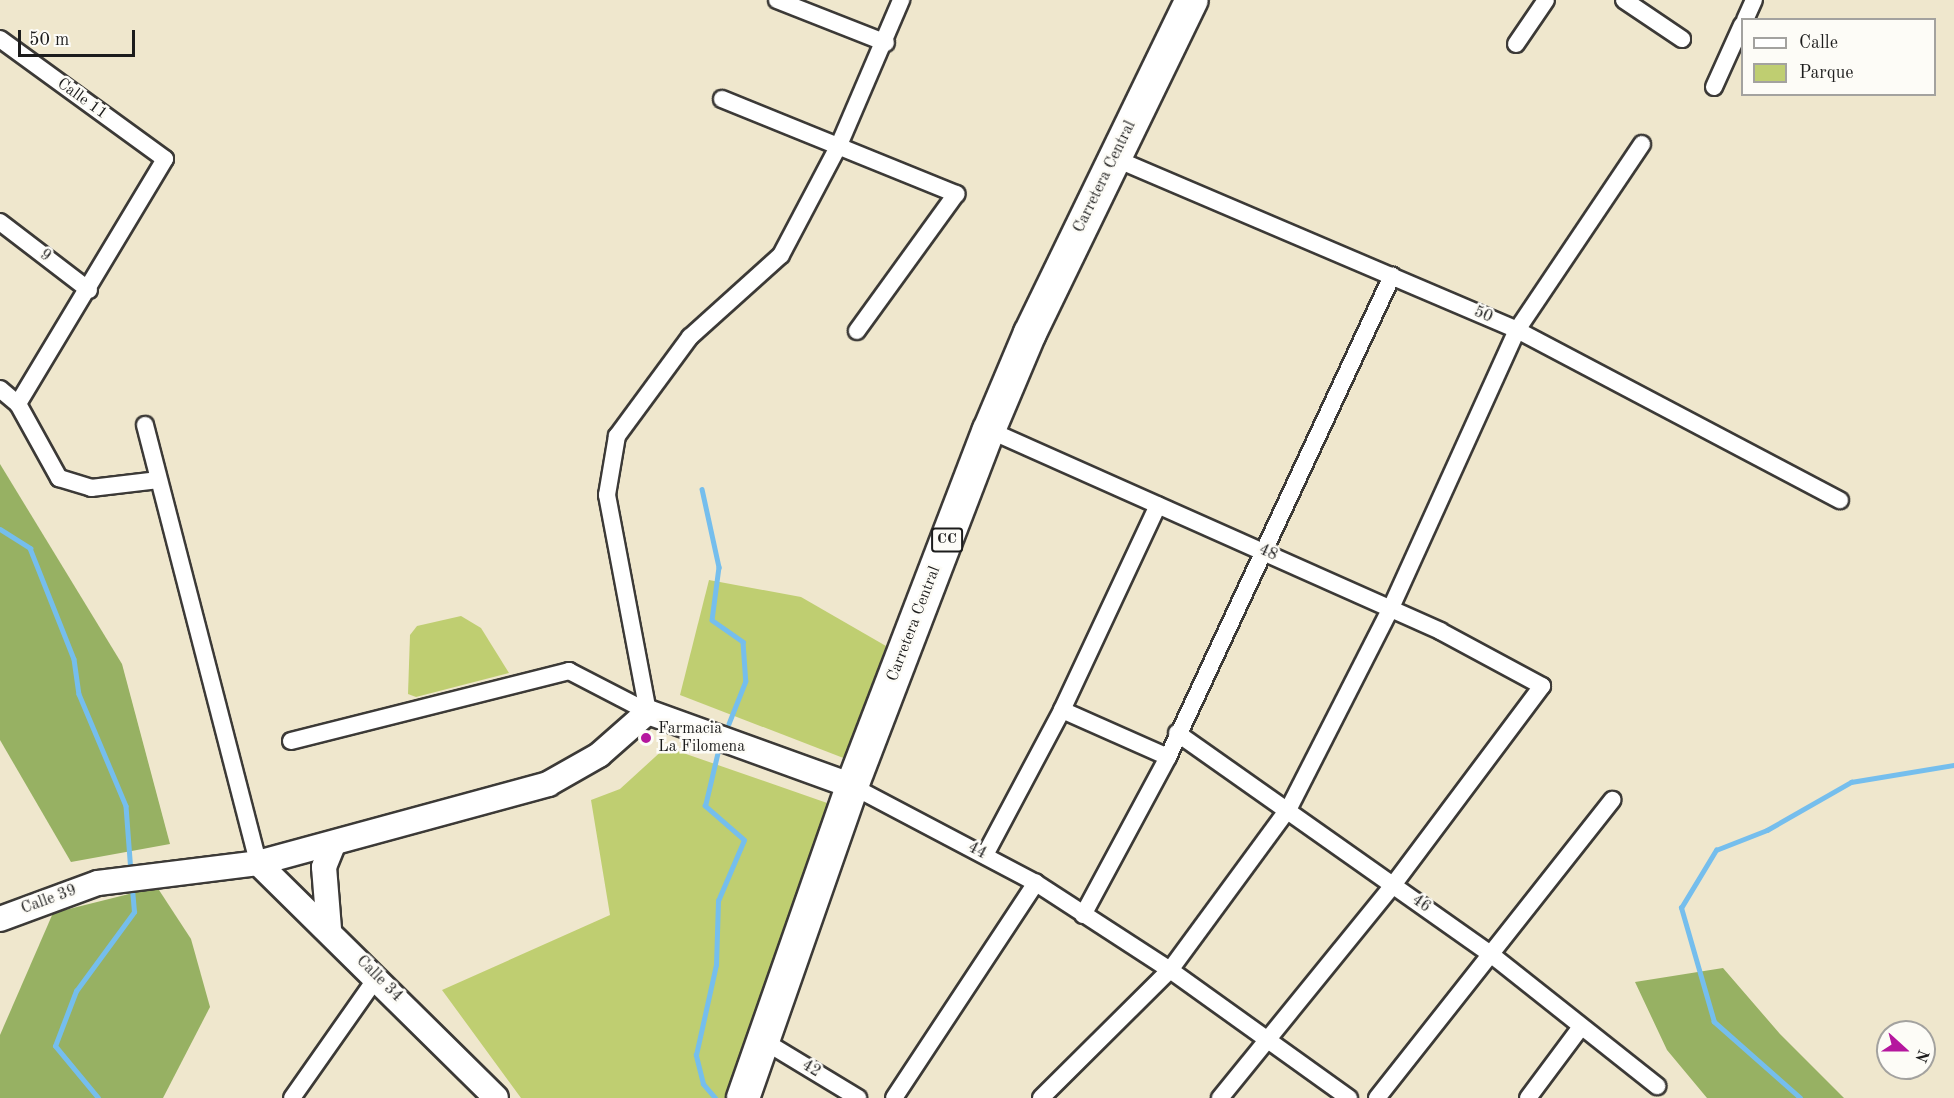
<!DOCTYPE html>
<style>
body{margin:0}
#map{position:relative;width:1954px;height:1098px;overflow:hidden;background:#efe7cd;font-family:"Old Standard TT",serif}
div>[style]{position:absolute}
.green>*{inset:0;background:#bfce71}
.forest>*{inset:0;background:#97b163}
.stream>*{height:4.5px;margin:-2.25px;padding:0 2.25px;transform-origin:2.25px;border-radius:2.25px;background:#75beed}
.roads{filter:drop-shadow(2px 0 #3c3a37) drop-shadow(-2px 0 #3c3a37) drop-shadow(0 2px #3c3a37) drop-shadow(0 -2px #3c3a37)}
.street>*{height:16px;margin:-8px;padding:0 8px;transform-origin:8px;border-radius:8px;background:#fff}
.secondary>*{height:24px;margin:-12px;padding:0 12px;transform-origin:12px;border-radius:12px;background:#fff}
.highway>*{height:32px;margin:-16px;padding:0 16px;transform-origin:16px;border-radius:16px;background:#fff}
.dots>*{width:16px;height:16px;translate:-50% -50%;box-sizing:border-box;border:3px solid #fdfcf7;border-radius:50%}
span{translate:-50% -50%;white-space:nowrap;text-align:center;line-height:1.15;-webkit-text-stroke:5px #fdfcf7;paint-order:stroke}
.shield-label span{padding:2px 4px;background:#fdfcf7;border:2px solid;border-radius:4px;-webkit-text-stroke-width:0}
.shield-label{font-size:15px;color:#1c1c1c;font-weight:700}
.street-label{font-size:16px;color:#1c1c1c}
.poi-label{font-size:16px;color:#1c1c1c}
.left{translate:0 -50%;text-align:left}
.legend{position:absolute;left:1741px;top:18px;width:195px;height:78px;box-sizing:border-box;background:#fdfcf7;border:2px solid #a3a29f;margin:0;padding:8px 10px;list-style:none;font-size:18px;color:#1c1c1c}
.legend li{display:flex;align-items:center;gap:12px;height:30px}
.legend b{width:30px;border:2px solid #a3a29f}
.north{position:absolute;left:1876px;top:1020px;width:60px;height:60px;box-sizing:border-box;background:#fdfcf7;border:2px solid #a3a29f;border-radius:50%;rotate:111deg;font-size:16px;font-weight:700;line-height:24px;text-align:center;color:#1c1c1c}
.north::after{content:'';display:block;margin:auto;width:21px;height:27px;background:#b5179e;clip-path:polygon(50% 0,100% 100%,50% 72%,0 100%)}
.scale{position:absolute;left:18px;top:30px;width:117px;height:27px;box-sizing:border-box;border:3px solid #1c1c1c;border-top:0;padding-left:8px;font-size:18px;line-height:21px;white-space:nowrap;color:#1c1c1c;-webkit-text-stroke:4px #fdfcf7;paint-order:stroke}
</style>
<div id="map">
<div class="green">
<i style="clip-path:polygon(709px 580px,801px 597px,886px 646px,846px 759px,680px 695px)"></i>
<i style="clip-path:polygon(461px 616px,481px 628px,509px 673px,416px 697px,408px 694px,410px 635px,417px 626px)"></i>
<i style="clip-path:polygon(666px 747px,830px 804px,726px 1098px,521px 1098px,442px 990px,610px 915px,591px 800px,620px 789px)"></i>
</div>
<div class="forest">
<i style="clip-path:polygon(0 464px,122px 664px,170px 844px,71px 862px,0 740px)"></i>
<i style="clip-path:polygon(157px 887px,191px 939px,210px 1007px,163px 1098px,0 1098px,0 1035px,53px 913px)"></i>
<i style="clip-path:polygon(1723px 968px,1780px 1034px,1844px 1098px,1707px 1098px,1667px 1050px,1635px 982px)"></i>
</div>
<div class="stream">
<i style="left:702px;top:489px;width:80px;rotate:77.7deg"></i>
<i style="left:719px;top:567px;width:53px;rotate:97.5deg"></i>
<i style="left:712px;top:620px;width:38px;rotate:35deg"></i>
<i style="left:743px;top:642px;width:39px;rotate:86deg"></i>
<i style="left:746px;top:681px;width:46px;rotate:111.6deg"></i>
<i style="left:0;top:529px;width:36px;rotate:32deg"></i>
<i style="left:30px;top:548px;width:119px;rotate:68.4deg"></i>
<i style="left:74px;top:659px;width:35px;rotate:82deg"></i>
<i style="left:79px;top:694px;width:121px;rotate:67.2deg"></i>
<i style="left:126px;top:806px;width:67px;rotate:85.7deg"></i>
<i style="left:98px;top:1098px;width:67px;rotate:-129.6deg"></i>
<i style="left:55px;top:1046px;width:59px;rotate:-69.1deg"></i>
<i style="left:76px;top:991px;width:98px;rotate:-53.7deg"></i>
<i style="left:134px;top:912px;width:25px;rotate:-95deg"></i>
<i style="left:715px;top:1098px;width:18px;rotate:-131deg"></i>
<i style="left:703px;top:1084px;width:30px;rotate:-104deg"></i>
<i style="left:696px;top:1055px;width:92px;rotate:-77.5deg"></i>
<i style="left:716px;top:965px;width:64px;rotate:-88.2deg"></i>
<i style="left:718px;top:901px;width:66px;rotate:-66.9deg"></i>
<i style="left:744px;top:840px;width:52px;rotate:-138.9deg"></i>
<i style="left:705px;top:806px;width:57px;rotate:-76.7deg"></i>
<i style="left:1800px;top:1098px;width:115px;rotate:-138.5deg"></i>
<i style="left:1714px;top:1022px;width:119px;rotate:-106.1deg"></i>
<i style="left:1681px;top:908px;width:68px;rotate:-58.9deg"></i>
<i style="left:1716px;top:850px;width:55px;rotate:-21.4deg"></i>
<i style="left:1767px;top:830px;width:97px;rotate:-29.7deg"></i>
<i style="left:1851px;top:782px;width:104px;rotate:-9.4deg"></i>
</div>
<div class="roads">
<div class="street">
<i style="left:777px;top:0;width:117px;rotate:21.5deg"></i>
<i style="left:1624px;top:0;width:70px;rotate:33.9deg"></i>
<i style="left:1745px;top:20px;width:22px;rotate:-66deg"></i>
<i style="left:0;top:39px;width:204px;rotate:36deg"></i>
<i style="left:165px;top:159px;width:286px;rotate:121deg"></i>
<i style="left:1516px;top:44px;width:53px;rotate:-55.7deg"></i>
<i style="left:1714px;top:87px;width:68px;rotate:-65.7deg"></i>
<i style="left:722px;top:99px;width:253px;rotate:22.1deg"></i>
<i style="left:956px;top:194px;width:169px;rotate:125.9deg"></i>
<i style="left:1114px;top:158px;width:438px;rotate:23.1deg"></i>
<i style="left:1517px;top:330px;width:365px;rotate:27.8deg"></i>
<i style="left:0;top:222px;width:112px;rotate:37.4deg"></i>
<i style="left:0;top:389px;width:23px;rotate:40deg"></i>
<i style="left:18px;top:404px;width:85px;rotate:61deg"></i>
<i style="left:59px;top:478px;width:34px;rotate:17deg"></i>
<i style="left:91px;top:488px;width:68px;rotate:-6.7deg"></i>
<i style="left:145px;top:425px;width:452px;rotate:75.5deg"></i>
<i style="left:989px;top:430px;width:494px;rotate:24deg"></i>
<i style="left:1440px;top:631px;width:116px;rotate:28.3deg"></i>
<i style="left:1542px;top:686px;width:247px;rotate:126.8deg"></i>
<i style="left:1394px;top:884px;width:276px;rotate:129.1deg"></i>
<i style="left:1062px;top:710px;width:116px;rotate:23.9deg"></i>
<i style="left:648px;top:712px;width:221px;rotate:-100.7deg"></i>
<i style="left:607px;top:495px;width:60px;rotate:-80.4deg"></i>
<i style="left:617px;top:436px;width:123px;rotate:-53.6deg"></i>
<i style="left:690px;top:337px;width:122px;rotate:-42deg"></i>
<i style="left:781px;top:255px;width:124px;rotate:-62.2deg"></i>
<i style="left:839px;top:145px;width:158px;rotate:-66.8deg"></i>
<i style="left:1177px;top:733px;width:380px;rotate:35.2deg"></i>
<i style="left:1488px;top:952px;width:216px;rotate:38.4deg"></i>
<i style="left:291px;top:741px;width:287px;rotate:-14.1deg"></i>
<i style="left:569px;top:671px;width:89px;rotate:27.4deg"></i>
<i style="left:852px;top:786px;width:208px;rotate:27.8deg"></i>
<i style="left:1036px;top:883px;width:160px;rotate:33deg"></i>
<i style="left:1170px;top:970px;width:220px;rotate:35.6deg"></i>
<i style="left:985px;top:855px;width:164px;rotate:-62deg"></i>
<i style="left:1062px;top:710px;width:226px;rotate:-64.9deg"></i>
<i style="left:1083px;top:915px;width:179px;rotate:-61.7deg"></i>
<i style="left:1168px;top:757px;width:531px;rotate:-65.03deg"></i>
<i style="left:764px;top:1041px;width:110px;rotate:31.2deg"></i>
<i style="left:292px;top:1098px;width:148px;rotate:-54.9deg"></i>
<i style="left:894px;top:1098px;width:258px;rotate:-56.6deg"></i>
<i style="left:1041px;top:1098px;width:182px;rotate:-44.8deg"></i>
<i style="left:1170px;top:970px;width:201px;rotate:-53.7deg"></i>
<i style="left:1289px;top:808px;width:222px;rotate:-63deg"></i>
<i style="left:1390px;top:610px;width:307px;rotate:-65.6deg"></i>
<i style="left:1517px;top:330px;width:224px;rotate:-56.1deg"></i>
<i style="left:1377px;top:1098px;width:380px;rotate:-51.7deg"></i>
<i style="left:1528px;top:1098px;width:89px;rotate:-53.3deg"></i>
</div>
<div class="secondary">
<i style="left:258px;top:863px;width:334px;rotate:44.6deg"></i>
<i style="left:0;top:919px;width:104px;rotate:-20.2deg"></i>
<i style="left:98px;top:883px;width:161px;rotate:-7.1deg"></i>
<i style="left:258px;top:863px;width:301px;rotate:-15.2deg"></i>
<i style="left:548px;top:784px;width:59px;rotate:-29.6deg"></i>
<i style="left:599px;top:755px;width:65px;rotate:-41.3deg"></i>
<i style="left:648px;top:712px;width:217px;rotate:19.9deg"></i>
<i style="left:329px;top:929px;width:62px;rotate:-94.6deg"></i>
<i style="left:324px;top:867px;width:24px;rotate:-68deg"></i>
</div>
<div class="highway">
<i style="left:743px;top:1098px;width:330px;rotate:-70.7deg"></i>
<i style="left:852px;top:786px;width:381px;rotate:-69deg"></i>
<i style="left:989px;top:430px;width:105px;rotate:-67.1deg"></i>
<i style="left:1030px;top:333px;width:370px;rotate:-64.1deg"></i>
</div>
</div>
<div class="dots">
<i style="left:646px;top:738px;background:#b5179e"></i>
</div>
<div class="shield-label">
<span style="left:947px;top:540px">CC</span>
</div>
<div class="street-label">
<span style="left:82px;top:99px;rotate:36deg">Calle 11</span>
<span style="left:1105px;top:177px;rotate:-64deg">Carretera Central</span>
<span style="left:45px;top:256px;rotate:37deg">9</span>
<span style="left:1483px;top:315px;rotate:23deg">50</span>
<span style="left:1268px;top:553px;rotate:25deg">48</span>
<span style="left:914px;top:624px;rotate:-69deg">Carretera Central</span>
<span style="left:977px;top:851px;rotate:28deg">44</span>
<span style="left:49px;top:900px;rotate:-20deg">Calle 39</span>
<span style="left:1421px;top:904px;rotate:36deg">46</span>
<span style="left:379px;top:979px;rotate:45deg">Calle 34</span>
<span style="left:811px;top:1069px;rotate:31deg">42</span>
</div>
<div class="poi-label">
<span class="left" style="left:658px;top:738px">Farmacia<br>La Filomena</span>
</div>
<ul class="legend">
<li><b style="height:8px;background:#fff"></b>Calle</li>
<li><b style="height:16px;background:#bfce71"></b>Parque</li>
</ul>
<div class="north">N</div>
<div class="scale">50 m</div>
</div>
